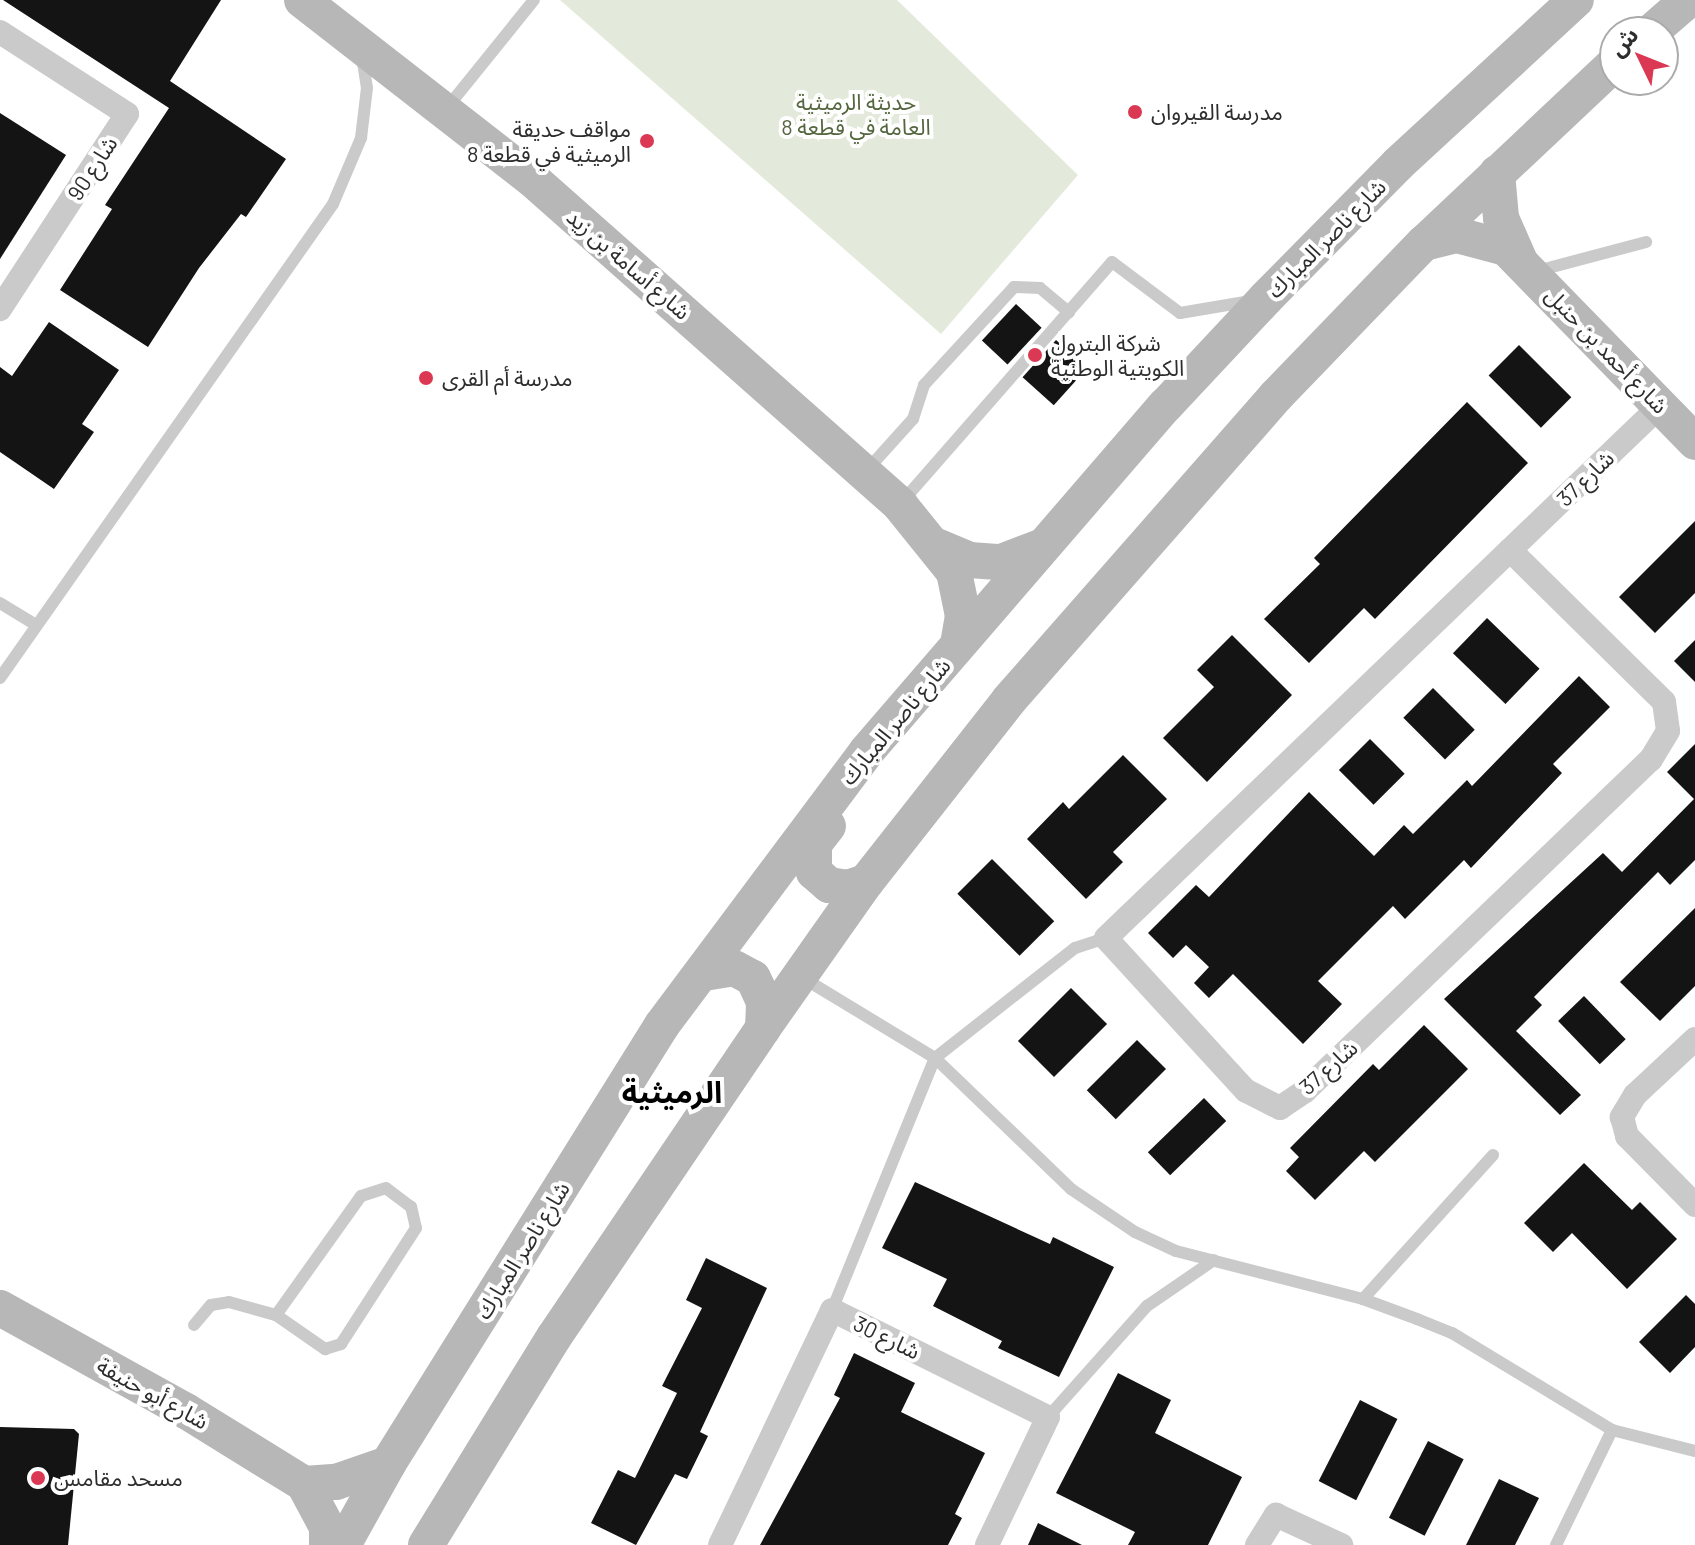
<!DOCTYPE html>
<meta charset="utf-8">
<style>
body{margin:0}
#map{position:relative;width:1695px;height:1545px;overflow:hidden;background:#fff;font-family:Barlow,"Noto Sans Arabic",sans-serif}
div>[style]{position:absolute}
.green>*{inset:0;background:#e4eadb}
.building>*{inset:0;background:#141414;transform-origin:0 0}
.lane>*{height:12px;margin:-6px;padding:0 6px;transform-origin:6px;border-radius:6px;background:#cacaca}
.street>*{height:24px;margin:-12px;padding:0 12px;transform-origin:12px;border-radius:12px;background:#cacaca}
.secondary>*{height:36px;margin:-18px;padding:0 18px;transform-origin:18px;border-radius:18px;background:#b7b7b7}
.dots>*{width:22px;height:22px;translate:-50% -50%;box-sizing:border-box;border:4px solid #fff;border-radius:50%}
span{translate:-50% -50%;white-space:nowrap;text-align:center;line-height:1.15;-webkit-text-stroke:8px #fff;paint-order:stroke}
.park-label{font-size:22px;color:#54663d}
.poi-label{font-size:22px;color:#2d2d2d}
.left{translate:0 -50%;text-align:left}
.right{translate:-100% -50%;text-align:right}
.street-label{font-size:22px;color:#2d2d2d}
.district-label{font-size:30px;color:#000;font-weight:700}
.north{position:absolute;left:1599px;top:16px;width:80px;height:80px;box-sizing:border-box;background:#fff;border:2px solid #ababab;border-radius:50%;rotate:313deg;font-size:22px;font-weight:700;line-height:32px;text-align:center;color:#2d2d2d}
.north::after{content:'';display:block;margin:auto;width:28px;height:36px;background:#db3853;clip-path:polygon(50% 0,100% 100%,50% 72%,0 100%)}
</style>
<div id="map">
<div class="green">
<i style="clip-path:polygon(560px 0,897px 0,1078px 175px,941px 334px)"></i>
</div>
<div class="building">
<i style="clip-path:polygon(3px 0,221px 0,170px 81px,286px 159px,246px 217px,241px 214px,199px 268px,148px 347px,60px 290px,112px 209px,105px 205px,169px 108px)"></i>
<i style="clip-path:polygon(0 113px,66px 155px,0 259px)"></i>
<i style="left:1016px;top:304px;width:35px;height:50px;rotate:43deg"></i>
<i style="clip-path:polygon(49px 322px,119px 370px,82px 424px,94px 432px,54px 489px,0 452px,0 367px,12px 376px)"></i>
<i style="left:1056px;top:340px;width:42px;height:50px;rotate:42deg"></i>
<i style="left:1519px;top:345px;width:74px;height:43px;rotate:45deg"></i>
<i style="clip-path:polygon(1467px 402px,1528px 463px,1375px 619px,1364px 608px,1309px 663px,1264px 619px,1320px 564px,1314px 558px)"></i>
<i style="clip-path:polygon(1695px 521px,1695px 593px,1655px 633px,1619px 597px)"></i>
<i style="left:1487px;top:618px;width:73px;height:49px;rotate:44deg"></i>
<i style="clip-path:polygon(1232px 635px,1292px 695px,1207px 782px,1163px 738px,1214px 687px,1197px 670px)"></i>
<i style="clip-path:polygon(1695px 640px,1695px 682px,1674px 661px)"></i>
<i style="clip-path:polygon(1579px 676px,1610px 707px,1553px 764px,1562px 773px,1471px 868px,1464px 860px,1405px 919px,1393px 906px,1318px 981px,1342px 1004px,1303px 1044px,1233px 974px,1209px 998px,1194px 983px,1209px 967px,1186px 945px,1173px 958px,1148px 933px,1196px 885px,1209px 897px,1309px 792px,1374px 856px,1404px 825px,1413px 834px,1467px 780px,1472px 786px)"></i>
<i style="left:1433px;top:688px;width:59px;height:42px;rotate:45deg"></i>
<i style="left:1370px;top:739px;width:49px;height:44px;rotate:45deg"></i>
<i style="clip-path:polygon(1695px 744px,1695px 860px,1670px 885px,1658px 872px,1534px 997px,1542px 1005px,1516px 1031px,1581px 1095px,1560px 1115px,1444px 999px,1603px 853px,1622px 872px,1694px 799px,1667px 772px)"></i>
<i style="clip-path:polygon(1123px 755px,1167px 799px,1113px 852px,1123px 862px,1086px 899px,1027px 839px,1063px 802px,1069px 809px)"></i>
<i style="left:992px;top:859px;width:88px;height:49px;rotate:45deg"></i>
<i style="clip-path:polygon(1695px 908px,1695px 986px,1660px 1021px,1620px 982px)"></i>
<i style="left:1071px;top:988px;width:51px;height:75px;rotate:45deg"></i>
<i style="left:1584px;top:996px;width:60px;height:36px;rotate:46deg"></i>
<i style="clip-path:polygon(1424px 1025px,1468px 1069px,1375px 1162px,1364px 1151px,1315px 1200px,1286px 1171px,1299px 1157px,1290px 1148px,1373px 1064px,1379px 1070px)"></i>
<i style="left:1137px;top:1040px;width:41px;height:71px;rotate:45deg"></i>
<i style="left:1204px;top:1098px;width:32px;height:78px;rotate:46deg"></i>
<i style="clip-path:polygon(1584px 1163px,1632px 1210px,1640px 1202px,1677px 1239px,1627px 1289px,1572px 1233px,1553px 1252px,1524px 1223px)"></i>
<i style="clip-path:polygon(915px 1182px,1050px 1244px,1053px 1237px,1114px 1267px,1059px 1377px,998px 1348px,1002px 1341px,933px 1306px,947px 1279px,882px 1248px)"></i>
<i style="clip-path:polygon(706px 1258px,767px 1288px,700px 1432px,708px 1436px,687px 1479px,675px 1474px,636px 1545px,591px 1523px,618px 1470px,635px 1478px,677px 1393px,662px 1386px,702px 1308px,686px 1300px)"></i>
<i style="clip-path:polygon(1686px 1295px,1695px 1304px,1695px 1347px,1670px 1373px,1639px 1342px)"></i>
<i style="clip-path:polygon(854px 1353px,915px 1383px,901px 1412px,985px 1453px,955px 1514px,962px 1518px,948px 1545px,760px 1545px,840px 1398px,834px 1395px)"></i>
<i style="clip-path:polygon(1118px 1373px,1171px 1400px,1155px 1433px,1242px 1477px,1208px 1545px,1128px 1545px,1135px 1532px,1056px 1493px)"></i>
<i style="left:1360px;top:1400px;width:42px;height:91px;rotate:27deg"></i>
<i style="clip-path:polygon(0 1427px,74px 1429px,79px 1434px,68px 1545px,0 1545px)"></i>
<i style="left:1428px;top:1441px;width:40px;height:86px;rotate:27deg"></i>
<i style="clip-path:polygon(1499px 1479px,1539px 1498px,1515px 1545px,1466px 1545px)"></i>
<i style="clip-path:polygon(1038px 1523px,1082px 1545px,1028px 1545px)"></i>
</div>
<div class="lane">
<i style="left:446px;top:109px;width:140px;rotate:-51.1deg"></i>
<i style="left:1537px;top:271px;width:113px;rotate:-14.9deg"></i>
<i style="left:867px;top:470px;width:69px;rotate:-48deg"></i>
<i style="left:913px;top:419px;width:36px;rotate:-72deg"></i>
<i style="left:924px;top:385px;width:133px;rotate:-47.4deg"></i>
<i style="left:1014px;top:287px;width:26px;rotate:2deg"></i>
<i style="left:1040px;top:288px;width:38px;rotate:40deg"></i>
<i style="left:901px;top:503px;width:320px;rotate:-48.8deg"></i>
<i style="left:1112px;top:262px;width:85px;rotate:36.9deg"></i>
<i style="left:1180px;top:313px;width:72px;rotate:-9.6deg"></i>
<i style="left:0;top:603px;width:42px;rotate:31.4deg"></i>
<i style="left:0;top:678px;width:579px;rotate:-54.91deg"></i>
<i style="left:333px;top:204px;width:72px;rotate:-67deg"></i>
<i style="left:361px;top:138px;width:50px;rotate:-83.2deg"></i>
<i style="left:367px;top:88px;width:30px;rotate:-99deg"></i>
<i style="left:803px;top:978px;width:154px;rotate:31.2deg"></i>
<i style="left:935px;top:1058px;width:189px;rotate:43.9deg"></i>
<i style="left:1071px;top:1189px;width:77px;rotate:33.9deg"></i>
<i style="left:1135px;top:1232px;width:45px;rotate:24.9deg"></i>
<i style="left:1176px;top:1251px;width:193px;rotate:14.4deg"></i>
<i style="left:1363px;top:1299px;width:58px;rotate:20.3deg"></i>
<i style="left:1417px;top:1319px;width:38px;rotate:22deg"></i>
<i style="left:1452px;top:1333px;width:187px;rotate:31.2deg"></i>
<i style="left:1612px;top:1430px;width:86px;rotate:14.2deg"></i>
<i style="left:1363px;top:1299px;width:194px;rotate:-47.9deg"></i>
<i style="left:832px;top:1310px;width:272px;rotate:-67.8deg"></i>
<i style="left:935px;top:1058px;width:178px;rotate:-38.2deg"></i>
<i style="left:1075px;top:948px;width:33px;rotate:-18deg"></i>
<i style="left:194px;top:1325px;width:26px;rotate:-50deg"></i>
<i style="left:211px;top:1305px;width:18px;rotate:-9deg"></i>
<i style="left:229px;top:1302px;width:49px;rotate:15.5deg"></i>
<i style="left:276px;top:1315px;width:60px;rotate:34.8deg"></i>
<i style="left:325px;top:1349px;width:17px;rotate:-17deg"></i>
<i style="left:341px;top:1344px;width:138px;rotate:-57.1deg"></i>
<i style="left:416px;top:1228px;width:22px;rotate:-103deg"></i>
<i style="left:411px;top:1207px;width:31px;rotate:-143deg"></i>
<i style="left:386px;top:1188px;width:26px;rotate:162deg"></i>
<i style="left:361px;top:1196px;width:146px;rotate:125.5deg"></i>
<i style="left:1048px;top:1417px;width:149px;rotate:-48.3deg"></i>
<i style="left:1147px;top:1306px;width:81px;rotate:-34.5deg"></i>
<i style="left:1556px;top:1545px;width:128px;rotate:-64deg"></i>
</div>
<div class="street">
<i style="left:0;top:32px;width:151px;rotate:32.8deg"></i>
<i style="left:127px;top:114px;width:233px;rotate:123.1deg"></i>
<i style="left:1510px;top:550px;width:216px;rotate:44.6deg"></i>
<i style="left:1664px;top:702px;width:29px;rotate:82deg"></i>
<i style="left:1668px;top:731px;width:33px;rotate:121deg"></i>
<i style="left:1651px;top:759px;width:480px;rotate:136.2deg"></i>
<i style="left:1305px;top:1091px;width:30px;rotate:146deg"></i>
<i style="left:1280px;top:1108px;width:38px;rotate:-153deg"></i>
<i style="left:1246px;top:1091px;width:207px;rotate:-132.5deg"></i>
<i style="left:1106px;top:938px;width:768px;rotate:-43.84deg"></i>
<i style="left:1695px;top:1039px;width:82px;rotate:137deg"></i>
<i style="left:1635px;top:1095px;width:26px;rotate:121deg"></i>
<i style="left:1622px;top:1117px;width:20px;rotate:75deg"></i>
<i style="left:1627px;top:1136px;width:97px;rotate:45.4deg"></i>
<i style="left:720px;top:1545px;width:260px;rotate:-64.5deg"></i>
<i style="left:832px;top:1310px;width:241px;rotate:26.4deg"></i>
<i style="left:1048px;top:1417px;width:142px;rotate:115.5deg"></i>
<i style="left:1257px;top:1545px;width:36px;rotate:-58deg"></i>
<i style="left:1276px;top:1515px;width:72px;rotate:24.8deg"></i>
</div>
<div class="secondary">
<i style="left:302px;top:0;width:291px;rotate:37.9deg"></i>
<i style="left:532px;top:179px;width:492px;rotate:41.5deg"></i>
<i style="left:900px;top:505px;width:86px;rotate:51.1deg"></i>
<i style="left:954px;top:572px;width:45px;rotate:78.4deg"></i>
<i style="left:963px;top:616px;width:29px;rotate:100deg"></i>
<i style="left:1651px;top:32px;width:49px;rotate:-40.9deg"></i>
<i style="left:1497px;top:173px;width:45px;rotate:84.9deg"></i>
<i style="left:1501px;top:218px;width:45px;rotate:66.3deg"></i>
<i style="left:1424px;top:243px;width:34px;rotate:-14deg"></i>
<i style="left:1457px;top:235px;width:51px;rotate:14.9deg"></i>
<i style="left:1506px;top:248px;width:271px;rotate:45.7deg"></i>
<i style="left:939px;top:547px;width:33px;rotate:23deg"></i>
<i style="left:969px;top:560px;width:32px;rotate:4deg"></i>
<i style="left:1001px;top:562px;width:45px;rotate:-20.9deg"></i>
<i style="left:828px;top:826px;width:23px;rotate:128deg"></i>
<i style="left:814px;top:844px;width:28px;rotate:90deg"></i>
<i style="left:814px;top:872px;width:20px;rotate:41deg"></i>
<i style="left:829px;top:885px;width:18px;rotate:9deg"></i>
<i style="left:847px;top:888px;width:20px;rotate:-18deg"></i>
<i style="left:704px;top:973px;width:30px;rotate:-9deg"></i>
<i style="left:734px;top:968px;width:21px;rotate:28deg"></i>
<i style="left:753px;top:978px;width:26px;rotate:65deg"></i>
<i style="left:764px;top:1002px;width:26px;rotate:92deg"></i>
<i style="left:0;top:1308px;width:213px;rotate:29deg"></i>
<i style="left:186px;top:1411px;width:139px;rotate:31.7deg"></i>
<i style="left:304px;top:1484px;width:49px;rotate:61.9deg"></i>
<i style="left:327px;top:1527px;width:18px;rotate:90deg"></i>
<i style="left:304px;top:1484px;width:32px;rotate:-4deg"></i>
<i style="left:336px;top:1482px;width:55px;rotate:-19.1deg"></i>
<i style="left:343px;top:1545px;width:93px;rotate:-60.9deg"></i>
<i style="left:388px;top:1464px;width:517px;rotate:-58.03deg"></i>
<i style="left:662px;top:1025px;width:341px;rotate:-53.2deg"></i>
<i style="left:866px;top:752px;width:459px;rotate:-49.2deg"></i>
<i style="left:1166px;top:405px;width:146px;rotate:-46.9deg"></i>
<i style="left:1266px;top:298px;width:188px;rotate:-45.4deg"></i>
<i style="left:1398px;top:164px;width:242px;rotate:-42.7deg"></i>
<i style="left:426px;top:1545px;width:244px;rotate:-58.4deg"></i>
<i style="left:554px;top:1337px;width:373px;rotate:-55.9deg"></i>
<i style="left:763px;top:1028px;width:179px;rotate:-54.8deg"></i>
<i style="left:866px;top:882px;width:231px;rotate:-51.8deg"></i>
<i style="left:1009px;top:700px;width:405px;rotate:-48.7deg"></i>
<i style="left:1276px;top:396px;width:213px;rotate:-46deg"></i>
<i style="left:1424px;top:243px;width:262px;rotate:-43.3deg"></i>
</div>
<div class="dots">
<i style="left:1135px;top:112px;background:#db3853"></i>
<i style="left:647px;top:141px;background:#db3853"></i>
<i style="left:1035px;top:355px;background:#db3853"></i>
<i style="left:426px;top:378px;background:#db3853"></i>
<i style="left:38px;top:1478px;background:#db3853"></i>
</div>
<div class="park-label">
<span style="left:856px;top:114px">حديثة الرميثية<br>العامة في قطعة 8</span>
</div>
<div class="poi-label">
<span class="left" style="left:1151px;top:112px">مدرسة القيروان</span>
<span class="right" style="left:631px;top:141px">مواقف حديقة<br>الرميثية في قطعة 8</span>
<span class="left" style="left:1051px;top:355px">شركة البترول<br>الكويتية الوطنية</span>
<span class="left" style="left:442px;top:378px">مدرسة أم القرى</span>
<span class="left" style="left:54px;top:1478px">مسحد مقامس</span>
</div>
<div class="street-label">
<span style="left:92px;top:168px;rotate:-57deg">شارع 90</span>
<span style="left:1326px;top:238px;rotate:-45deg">شارع ناصر المبارك</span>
<span style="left:629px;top:264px;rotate:41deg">شارع أسامة بن زيد</span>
<span style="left:1607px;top:350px;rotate:46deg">شارع أحمد بن حنبل</span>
<span style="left:1585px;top:478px;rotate:-44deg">شارع 37</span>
<span style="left:895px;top:721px;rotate:-50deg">شارع ناصر المبارك</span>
<span style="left:1328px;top:1067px;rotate:-42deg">شارع 37</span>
<span style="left:522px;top:1250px;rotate:-58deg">شارع ناصر المبارك</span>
<span style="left:887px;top:1337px;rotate:26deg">شارع 30</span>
<span style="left:153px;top:1393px;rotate:29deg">شارع أبو حنيفة</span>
</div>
<div class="district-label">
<span style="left:672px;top:1091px">الرميثية</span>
</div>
<div class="north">ش</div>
</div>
